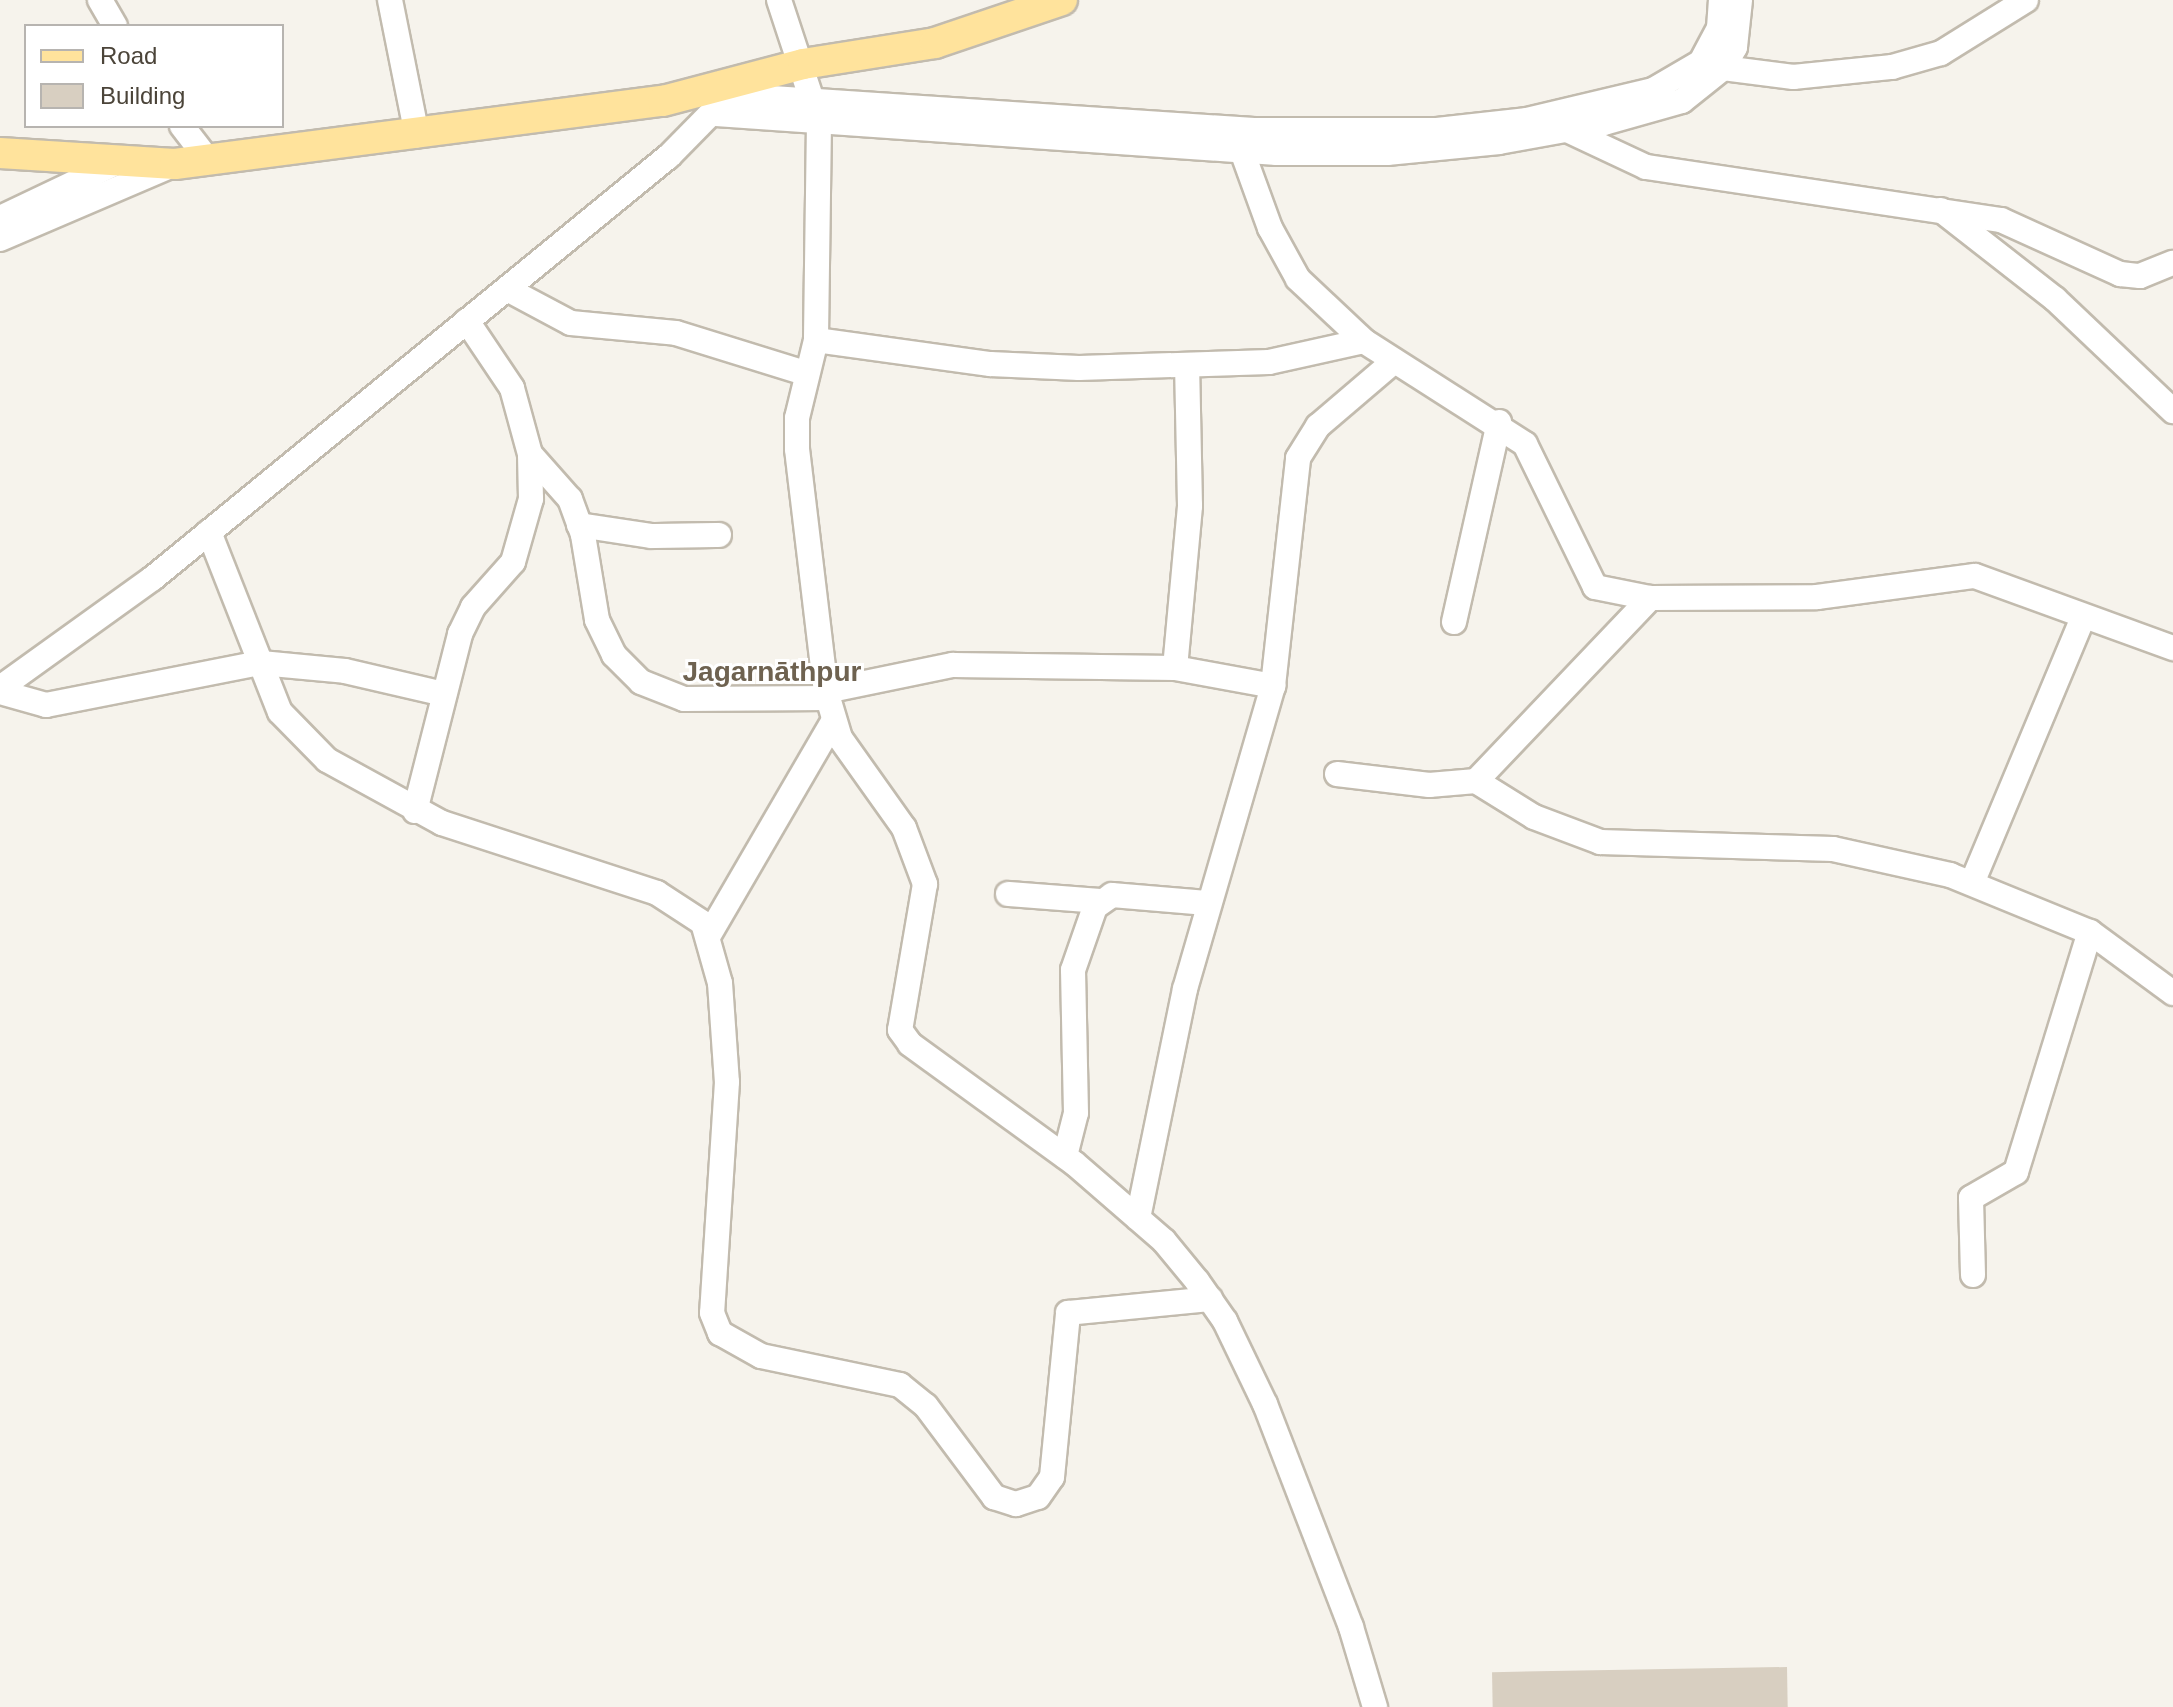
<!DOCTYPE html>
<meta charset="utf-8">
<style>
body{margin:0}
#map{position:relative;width:2173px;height:1707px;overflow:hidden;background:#f6f3ec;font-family:Arial,sans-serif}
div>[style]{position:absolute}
.building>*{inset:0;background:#d8cfc1;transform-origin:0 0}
.roads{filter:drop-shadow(2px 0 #c2bbae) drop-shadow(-2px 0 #c2bbae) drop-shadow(0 2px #c2bbae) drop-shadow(0 -2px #c2bbae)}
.minor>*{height:24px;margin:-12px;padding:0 12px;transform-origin:12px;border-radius:12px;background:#fff}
.major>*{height:30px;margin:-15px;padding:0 15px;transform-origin:15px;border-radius:15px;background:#ffe39c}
span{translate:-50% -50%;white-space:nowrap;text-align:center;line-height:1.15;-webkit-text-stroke:6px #fff;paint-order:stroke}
.district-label{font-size:28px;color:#6e6250;font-weight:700}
.legend{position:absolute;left:24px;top:24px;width:260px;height:104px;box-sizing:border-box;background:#fff;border:2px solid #b7b4b0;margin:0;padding:10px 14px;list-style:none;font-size:24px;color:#4b4439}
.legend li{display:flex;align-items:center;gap:16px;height:40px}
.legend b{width:40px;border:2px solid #b7b4b0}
</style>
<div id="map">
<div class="building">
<i style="left:1787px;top:1667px;width:40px;height:295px;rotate:89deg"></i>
</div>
<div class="roads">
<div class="minor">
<i style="left:100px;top:0;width:30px;rotate:60deg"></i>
<i style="left:390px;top:0;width:138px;rotate:78.7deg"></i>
<i style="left:779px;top:0;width:128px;rotate:71.8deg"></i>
<i style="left:819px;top:122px;width:218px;rotate:90.8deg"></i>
<i style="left:816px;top:340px;width:80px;rotate:103.7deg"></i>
<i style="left:797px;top:418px;width:31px;rotate:90deg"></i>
<i style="left:797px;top:449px;width:244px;rotate:83.2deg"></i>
<i style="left:826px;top:691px;width:49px;rotate:73.4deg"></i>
<i style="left:840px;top:738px;width:110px;rotate:54.6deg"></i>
<i style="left:904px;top:828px;width:60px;rotate:69.4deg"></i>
<i style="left:925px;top:884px;width:148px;rotate:99.7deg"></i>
<i style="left:900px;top:1030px;width:17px;rotate:54deg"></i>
<i style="left:910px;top:1044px;width:203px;rotate:36deg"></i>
<i style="left:1074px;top:1163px;width:119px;rotate:40.9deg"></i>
<i style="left:1164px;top:1241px;width:52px;rotate:50.5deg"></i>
<i style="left:1197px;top:1281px;width:49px;rotate:55deg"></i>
<i style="left:1225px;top:1321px;width:92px;rotate:64.3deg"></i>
<i style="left:1265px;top:1404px;width:239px;rotate:68.9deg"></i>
<i style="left:1351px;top:1627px;width:84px;rotate:73.3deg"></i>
<i style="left:1723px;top:68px;width:71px;rotate:7.3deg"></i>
<i style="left:1793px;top:77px;width:100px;rotate:-5.8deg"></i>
<i style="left:1892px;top:67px;width:51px;rotate:-15.9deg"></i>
<i style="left:1941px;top:53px;width:100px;rotate:-31.9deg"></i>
<i style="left:727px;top:95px;width:528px;rotate:3.8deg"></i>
<i style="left:1254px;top:130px;width:183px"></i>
<i style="left:1437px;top:130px;width:91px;rotate:-6.3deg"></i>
<i style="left:1527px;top:120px;width:130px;rotate:-13.4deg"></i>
<i style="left:1653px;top:90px;width:56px;rotate:-30.3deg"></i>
<i style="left:1701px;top:62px;width:38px;rotate:-62deg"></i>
<i style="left:1719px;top:28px;width:28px;rotate:-86deg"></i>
<i style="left:716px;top:114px;width:562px;rotate:3.98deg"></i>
<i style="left:1277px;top:153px;width:110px"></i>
<i style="left:1387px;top:153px;width:113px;rotate:-5.6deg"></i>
<i style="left:1499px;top:142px;width:107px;rotate:-10.3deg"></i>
<i style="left:1604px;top:123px;width:81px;rotate:-15.8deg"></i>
<i style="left:1682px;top:101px;width:53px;rotate:-38.8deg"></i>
<i style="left:1723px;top:68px;width:24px;rotate:-60deg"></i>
<i style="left:1735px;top:47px;width:47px;rotate:-83.9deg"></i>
<i style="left:182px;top:126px;width:44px;rotate:52.4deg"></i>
<i style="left:1567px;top:130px;width:87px;rotate:25.1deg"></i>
<i style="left:1646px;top:167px;width:359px;rotate:8.5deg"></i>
<i style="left:2001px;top:220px;width:131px;rotate:24.4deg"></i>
<i style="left:2120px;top:274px;width:20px;rotate:6deg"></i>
<i style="left:2140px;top:276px;width:35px;rotate:-22deg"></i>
<i style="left:1242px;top:151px;width:82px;rotate:70deg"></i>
<i style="left:1270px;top:228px;width:58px;rotate:61.2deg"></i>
<i style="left:1298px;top:279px;width:91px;rotate:43.2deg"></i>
<i style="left:1364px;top:341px;width:191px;rotate:32.6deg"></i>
<i style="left:1525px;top:444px;width:159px;rotate:63.9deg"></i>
<i style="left:1595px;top:587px;width:56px;rotate:11.3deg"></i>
<i style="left:1650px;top:598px;width:167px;rotate:-0.3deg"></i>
<i style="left:1817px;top:597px;width:159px;rotate:-7.6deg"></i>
<i style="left:1975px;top:576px;width:211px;rotate:20deg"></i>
<i style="left:1941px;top:210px;width:145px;rotate:38deg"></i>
<i style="left:2055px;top:299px;width:163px;rotate:43.5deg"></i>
<i style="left:0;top:218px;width:128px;rotate:-25.4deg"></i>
<i style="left:0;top:239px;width:188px;rotate:-23.2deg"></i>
<i style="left:507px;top:289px;width:72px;rotate:28deg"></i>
<i style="left:571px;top:323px;width:105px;rotate:5.4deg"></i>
<i style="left:676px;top:333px;width:135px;rotate:17.2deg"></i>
<i style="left:816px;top:340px;width:176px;rotate:7.9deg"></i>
<i style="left:990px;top:364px;width:89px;rotate:2.6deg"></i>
<i style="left:1079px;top:368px;width:190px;rotate:-1.8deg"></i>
<i style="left:1269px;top:362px;width:97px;rotate:-12.5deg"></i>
<i style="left:530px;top:454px;width:60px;rotate:48.4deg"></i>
<i style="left:570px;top:499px;width:38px;rotate:70deg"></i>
<i style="left:583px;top:535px;width:86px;rotate:80.6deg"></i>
<i style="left:597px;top:620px;width:39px;rotate:64deg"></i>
<i style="left:614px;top:655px;width:38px;rotate:45deg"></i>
<i style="left:641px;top:682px;width:46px;rotate:21.6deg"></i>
<i style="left:684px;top:699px;width:144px;rotate:-0.4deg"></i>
<i style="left:579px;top:525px;width:74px;rotate:8.6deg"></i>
<i style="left:652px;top:536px;width:67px;rotate:-0.9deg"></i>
<i style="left:209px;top:532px;width:193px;rotate:68.5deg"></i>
<i style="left:280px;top:712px;width:67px;rotate:45.6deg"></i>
<i style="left:327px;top:760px;width:131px;rotate:28.7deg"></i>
<i style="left:442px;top:823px;width:226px;rotate:18deg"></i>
<i style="left:657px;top:893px;width:55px;rotate:33.1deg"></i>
<i style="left:703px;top:923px;width:62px;rotate:74.2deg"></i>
<i style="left:720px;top:983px;width:99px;rotate:86deg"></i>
<i style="left:727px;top:1082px;width:231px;rotate:93.7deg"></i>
<i style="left:712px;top:1313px;width:22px;rotate:68deg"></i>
<i style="left:720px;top:1333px;width:47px;rotate:29.3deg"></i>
<i style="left:761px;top:1356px;width:142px;rotate:11.8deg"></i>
<i style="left:900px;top:1385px;width:33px;rotate:39deg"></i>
<i style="left:926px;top:1406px;width:114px;rotate:53.2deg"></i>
<i style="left:994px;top:1497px;width:23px;rotate:18deg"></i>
<i style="left:1016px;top:1504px;width:23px;rotate:-18deg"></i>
<i style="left:1038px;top:1497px;width:24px;rotate:-55deg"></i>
<i style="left:1052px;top:1477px;width:165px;rotate:-84.4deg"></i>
<i style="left:1068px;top:1313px;width:143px;rotate:-5.6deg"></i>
<i style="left:1454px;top:622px;width:205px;rotate:-77.3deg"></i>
<i style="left:1175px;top:668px;width:163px;rotate:-84.7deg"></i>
<i style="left:1190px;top:506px;width:141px;rotate:-91.2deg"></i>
<i style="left:0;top:688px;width:188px;rotate:-35.7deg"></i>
<i style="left:153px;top:578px;width:667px;rotate:-39.28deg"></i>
<i style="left:669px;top:156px;width:78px;rotate:-45.5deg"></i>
<i style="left:826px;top:691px;width:130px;rotate:-11.6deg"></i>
<i style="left:953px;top:665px;width:222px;rotate:0.8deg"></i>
<i style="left:1175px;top:668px;width:100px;rotate:10.4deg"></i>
<i style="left:0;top:692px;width:48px;rotate:15.8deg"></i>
<i style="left:46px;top:705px;width:219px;rotate:-11.1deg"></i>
<i style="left:261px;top:663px;width:84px;rotate:5.4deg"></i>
<i style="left:345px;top:671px;width:102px;rotate:13.1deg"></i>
<i style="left:1337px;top:774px;width:93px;rotate:6.8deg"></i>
<i style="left:1429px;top:785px;width:47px;rotate:-4.9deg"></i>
<i style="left:1476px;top:781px;width:253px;rotate:-46.4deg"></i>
<i style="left:1476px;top:781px;width:68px;rotate:31.8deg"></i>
<i style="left:1534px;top:817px;width:71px;rotate:20.7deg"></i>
<i style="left:1600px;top:842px;width:233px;rotate:1.7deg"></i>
<i style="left:1833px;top:849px;width:120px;rotate:12.5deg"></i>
<i style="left:1950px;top:875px;width:151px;rotate:22.2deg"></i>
<i style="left:2090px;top:932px;width:103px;rotate:36.3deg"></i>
<i style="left:415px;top:811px;width:183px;rotate:-75.7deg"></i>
<i style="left:460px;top:634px;width:30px;rotate:-64deg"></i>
<i style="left:473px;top:607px;width:60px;rotate:-48.4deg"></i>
<i style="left:513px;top:562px;width:66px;rotate:-74.1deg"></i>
<i style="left:531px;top:499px;width:45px;rotate:-91.3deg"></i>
<i style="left:530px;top:454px;width:68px;rotate:-105.3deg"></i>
<i style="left:512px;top:388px;width:81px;rotate:-123.9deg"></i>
<i style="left:1972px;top:883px;width:287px;rotate:-67.3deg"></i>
<i style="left:1008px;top:894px;width:90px;rotate:4.4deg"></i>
<i style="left:710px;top:933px;width:244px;rotate:-59.8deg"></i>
<i style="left:1065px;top:1156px;width:44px;rotate:-75.7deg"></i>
<i style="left:1076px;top:1113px;width:143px;rotate:-91.2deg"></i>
<i style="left:1073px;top:970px;width:67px;rotate:-70.8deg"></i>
<i style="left:1095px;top:907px;width:21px;rotate:-35deg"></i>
<i style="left:1112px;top:895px;width:95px;rotate:4.8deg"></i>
<i style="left:1138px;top:1218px;width:234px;rotate:-78.4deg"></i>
<i style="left:1185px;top:989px;width:316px;rotate:-73.8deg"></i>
<i style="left:1273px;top:686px;width:229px;rotate:-83.7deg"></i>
<i style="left:1298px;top:458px;width:38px;rotate:-58deg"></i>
<i style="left:1318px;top:426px;width:100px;rotate:-40.5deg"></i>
<i style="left:1973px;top:1275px;width:77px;rotate:-91.5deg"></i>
<i style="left:1971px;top:1198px;width:52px;rotate:-30deg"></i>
<i style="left:2016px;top:1172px;width:251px;rotate:-72.9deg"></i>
</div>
<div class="major">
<i style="left:0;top:153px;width:175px;rotate:3.6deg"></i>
<i style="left:175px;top:164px;width:492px;rotate:-7.4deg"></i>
<i style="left:663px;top:101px;width:145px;rotate:-14.8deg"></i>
<i style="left:803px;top:64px;width:134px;rotate:-9deg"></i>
<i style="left:935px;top:43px;width:134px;rotate:-18.7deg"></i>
</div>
</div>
<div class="district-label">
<span style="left:772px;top:672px">Jagarnāthpur</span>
</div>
<ul class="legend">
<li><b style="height:10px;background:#ffe39c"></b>Road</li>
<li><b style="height:22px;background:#d8cfc1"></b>Building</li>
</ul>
</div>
